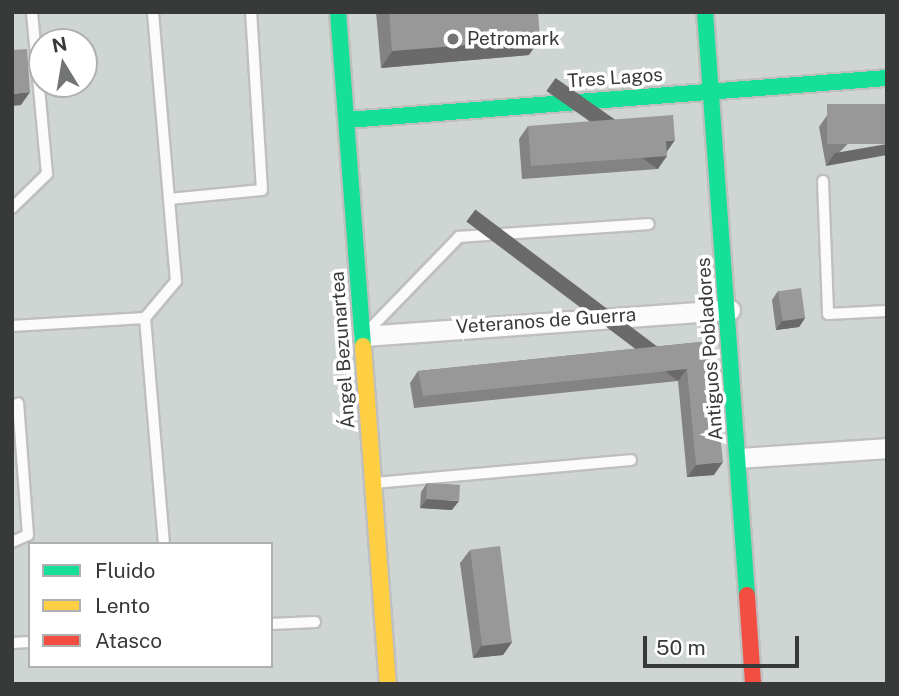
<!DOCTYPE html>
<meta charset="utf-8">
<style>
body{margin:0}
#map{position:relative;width:899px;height:696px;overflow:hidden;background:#e1e2e1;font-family:"Public Sans",sans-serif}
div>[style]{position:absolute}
.built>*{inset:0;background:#ced5d2}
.roads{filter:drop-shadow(2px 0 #bebfbe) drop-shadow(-2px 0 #bebfbe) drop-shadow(0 2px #bebfbe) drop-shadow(0 -2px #bebfbe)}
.lane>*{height:10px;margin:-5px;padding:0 5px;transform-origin:5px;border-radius:5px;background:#fafbfa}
.street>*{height:19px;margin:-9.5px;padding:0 9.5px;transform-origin:9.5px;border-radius:9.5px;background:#fafbfa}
.fast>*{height:16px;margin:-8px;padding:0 8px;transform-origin:8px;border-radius:8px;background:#16e098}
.slow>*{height:16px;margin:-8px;padding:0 8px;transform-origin:8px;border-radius:8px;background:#ffcf43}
.jam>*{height:16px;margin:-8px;padding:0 8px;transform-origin:8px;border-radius:8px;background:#f24e42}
.wall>*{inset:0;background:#828382}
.shaded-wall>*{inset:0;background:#6a6a6a;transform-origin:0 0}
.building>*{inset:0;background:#979897;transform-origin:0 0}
.dots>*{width:19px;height:19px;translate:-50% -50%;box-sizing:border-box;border:4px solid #fff;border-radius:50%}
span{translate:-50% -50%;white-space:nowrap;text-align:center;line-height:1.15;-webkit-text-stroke:7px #fff;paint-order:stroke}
.poi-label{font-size:19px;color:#383a39}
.left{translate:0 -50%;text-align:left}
.street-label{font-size:19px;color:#383a39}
.frame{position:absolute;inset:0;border:14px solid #383a39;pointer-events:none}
.legend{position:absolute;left:28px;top:542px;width:245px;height:126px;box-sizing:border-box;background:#fff;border:2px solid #afb0b0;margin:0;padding:9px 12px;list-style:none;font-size:21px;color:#383a39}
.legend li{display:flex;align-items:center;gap:14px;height:35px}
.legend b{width:35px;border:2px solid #afb0b0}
.north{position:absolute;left:28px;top:28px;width:70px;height:70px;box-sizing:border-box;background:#fff;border:2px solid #afb0b0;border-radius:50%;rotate:349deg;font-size:19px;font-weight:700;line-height:28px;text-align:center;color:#383a39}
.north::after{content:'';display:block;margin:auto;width:24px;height:32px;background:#737574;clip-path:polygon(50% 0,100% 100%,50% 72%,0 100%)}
.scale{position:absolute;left:643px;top:636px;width:156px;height:32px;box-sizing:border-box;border:4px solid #383a39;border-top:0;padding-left:9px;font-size:21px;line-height:24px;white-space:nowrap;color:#383a39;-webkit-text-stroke:5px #fff;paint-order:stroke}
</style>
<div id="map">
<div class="built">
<i style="clip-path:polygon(evenodd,12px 12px,887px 12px,887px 684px,12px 684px,12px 12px,42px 42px,84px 42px,84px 84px,42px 84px,42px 42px,12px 12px,30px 544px,271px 544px,271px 666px,30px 666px,30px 544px)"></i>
</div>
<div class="roads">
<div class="lane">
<i style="left:823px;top:181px;width:133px;rotate:87.8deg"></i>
<i style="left:828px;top:314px;width:59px;rotate:-2.9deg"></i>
<i style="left:169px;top:199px;width:93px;rotate:-5.5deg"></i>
<i style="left:262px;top:190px;width:178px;rotate:-93.5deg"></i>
<i style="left:12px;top:208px;width:49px;rotate:-44.2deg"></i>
<i style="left:47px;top:174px;width:163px;rotate:-95.3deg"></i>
<i style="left:145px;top:318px;width:227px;rotate:85.2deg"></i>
<i style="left:12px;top:326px;width:133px;rotate:-3.4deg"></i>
<i style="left:145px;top:318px;width:48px;rotate:-50deg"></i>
<i style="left:176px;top:281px;width:270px;rotate:-94.9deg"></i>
<i style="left:368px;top:331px;width:131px;rotate:-45.9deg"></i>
<i style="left:459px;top:237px;width:190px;rotate:-3.9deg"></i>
<i style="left:374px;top:483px;width:258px;rotate:-5.1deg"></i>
<i style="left:12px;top:542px;width:17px;rotate:-24deg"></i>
<i style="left:28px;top:535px;width:132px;rotate:-94.3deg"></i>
<i style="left:271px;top:624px;width:44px;rotate:-2.6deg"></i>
<i style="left:12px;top:643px;width:18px;rotate:-3deg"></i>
</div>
<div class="street">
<i style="left:363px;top:336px;width:368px;rotate:-4.1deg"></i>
<i style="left:738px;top:458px;width:149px;rotate:-3.8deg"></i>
</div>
<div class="fast">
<i style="left:338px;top:12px;width:335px;rotate:85.7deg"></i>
<i style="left:705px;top:12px;width:585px;rotate:85.88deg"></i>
<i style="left:347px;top:120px;width:542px;rotate:-4.45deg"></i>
</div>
<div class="slow">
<i style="left:363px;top:346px;width:339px;rotate:85.8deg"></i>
</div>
<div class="jam">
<i style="left:747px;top:595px;width:89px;rotate:86.1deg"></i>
</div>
</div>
<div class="wall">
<i style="clip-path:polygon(376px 12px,538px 12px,529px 55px,381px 68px)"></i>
<i style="clip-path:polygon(887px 104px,826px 166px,819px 127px,828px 114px)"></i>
<i style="clip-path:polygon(528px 126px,667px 152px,658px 169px,522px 179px,519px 139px)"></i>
<i style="clip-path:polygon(778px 291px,805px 318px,799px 327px,776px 330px,772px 300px)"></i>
<i style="clip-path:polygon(710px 341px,714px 475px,687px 477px,678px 381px,414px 408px,410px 383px,418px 371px)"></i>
<i style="clip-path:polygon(427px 483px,452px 510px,420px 508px,421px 492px)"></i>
<i style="clip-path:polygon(470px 550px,512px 642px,503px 655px,473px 658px,460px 563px)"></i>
</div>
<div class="shaded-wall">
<i style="clip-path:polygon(540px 39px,529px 55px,381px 68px,392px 51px)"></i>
<i style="clip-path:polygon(30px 92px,21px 105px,12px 106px,12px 94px)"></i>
<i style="clip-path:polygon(675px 140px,666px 153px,666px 141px)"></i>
<i style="clip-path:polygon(887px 144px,887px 155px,826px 166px,835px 153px)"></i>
<i style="left:667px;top:156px;width:16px;height:136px;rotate:125deg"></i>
<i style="clip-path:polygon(805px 318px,799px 327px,776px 330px,782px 321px)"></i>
<i style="left:687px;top:369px;width:15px;height:265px;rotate:127deg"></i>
<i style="clip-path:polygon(723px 462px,714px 475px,687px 477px,696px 465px)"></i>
<i style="clip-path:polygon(427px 499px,459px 501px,452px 510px,420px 508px)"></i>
<i style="clip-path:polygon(512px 642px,503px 655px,473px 658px,482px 645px)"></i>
</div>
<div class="building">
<i style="clip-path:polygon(389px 12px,538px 12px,540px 39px,392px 51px)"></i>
<i style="clip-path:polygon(27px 49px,30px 92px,12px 94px,12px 50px)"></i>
<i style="left:887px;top:104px;width:40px;height:60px;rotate:90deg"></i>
<i style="clip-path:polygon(673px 115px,675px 140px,666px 141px,667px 156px,531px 166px,528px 126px)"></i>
<i style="left:801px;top:288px;width:30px;height:23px;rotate:82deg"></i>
<i style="clip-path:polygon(710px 341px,723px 462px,696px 465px,687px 369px,423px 396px,418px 371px)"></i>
<i style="left:427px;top:483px;width:33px;height:16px;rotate:3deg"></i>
<i style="left:500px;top:546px;width:97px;height:30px;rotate:83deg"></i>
</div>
<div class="dots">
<i style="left:453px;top:39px;background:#737574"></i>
</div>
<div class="poi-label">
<span class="left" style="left:467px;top:39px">Petromark</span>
</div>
<div class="street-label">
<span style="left:615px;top:78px;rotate:-4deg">Tres Lagos</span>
<span style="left:546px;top:321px;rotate:-4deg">Veteranos de Guerra</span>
<span style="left:710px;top:349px;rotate:-94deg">Antiguos Pobladores</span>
<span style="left:343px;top:350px;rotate:-94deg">Ángel Bezunartea</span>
</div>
<div class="frame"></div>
<ul class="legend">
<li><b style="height:9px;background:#16e098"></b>Fluido</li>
<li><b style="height:9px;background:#ffcf43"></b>Lento</li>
<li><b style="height:9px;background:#f24e42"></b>Atasco</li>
</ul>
<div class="north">N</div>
<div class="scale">50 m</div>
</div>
